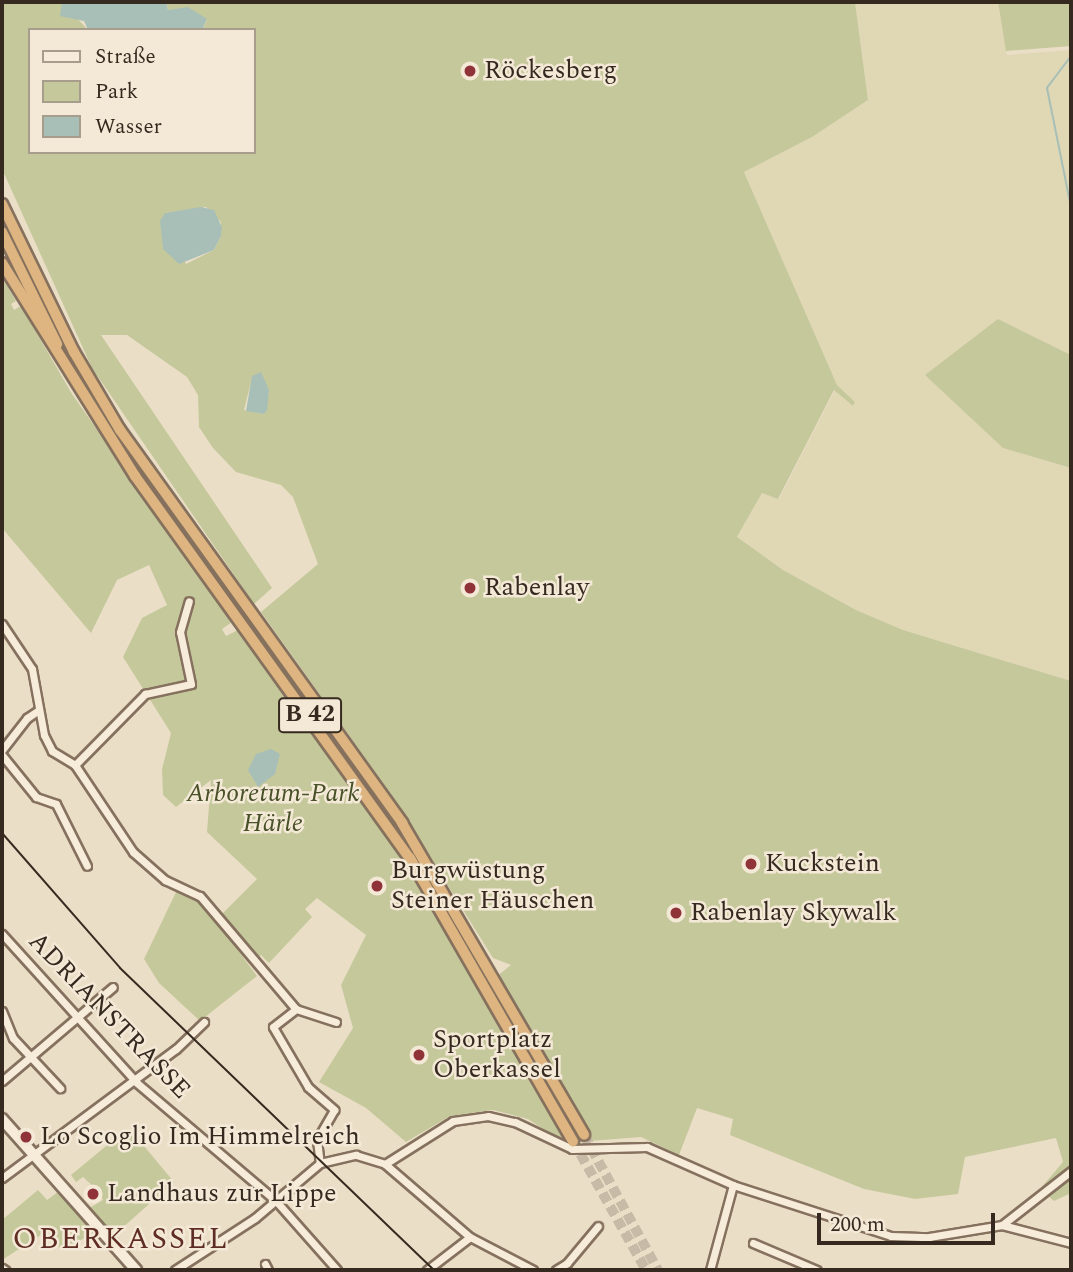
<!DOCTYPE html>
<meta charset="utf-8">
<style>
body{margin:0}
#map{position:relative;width:1073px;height:1272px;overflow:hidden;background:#ebdec7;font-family:Spectral,serif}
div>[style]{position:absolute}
.farmland>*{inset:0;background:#e0d7b5}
.green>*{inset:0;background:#c5c89b}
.water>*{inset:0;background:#a8bfb7}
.stream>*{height:2px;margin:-1px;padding:0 1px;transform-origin:1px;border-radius:1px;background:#a8bfb7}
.trunk-tunnel>*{height:10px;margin-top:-5px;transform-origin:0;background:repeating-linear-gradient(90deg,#c7baa6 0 10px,transparent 0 15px)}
.roads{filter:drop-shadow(2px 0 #85715e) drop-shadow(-2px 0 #85715e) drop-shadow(0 2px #85715e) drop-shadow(0 -2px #85715e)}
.minor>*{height:7px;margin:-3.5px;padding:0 3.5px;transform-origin:3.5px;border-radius:3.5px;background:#f6ecd9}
.secondary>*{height:10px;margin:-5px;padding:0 5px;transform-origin:5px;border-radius:5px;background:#f6ecd9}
.trunk>*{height:10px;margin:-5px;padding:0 5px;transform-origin:5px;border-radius:5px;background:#deb580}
.tram>*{height:2px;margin:-1px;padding:0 1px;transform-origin:1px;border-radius:1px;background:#362a20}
.dots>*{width:19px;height:19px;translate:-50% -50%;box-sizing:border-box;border:4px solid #f3e9d6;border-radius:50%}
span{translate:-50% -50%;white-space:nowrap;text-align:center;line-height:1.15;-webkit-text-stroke:5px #f3e9d6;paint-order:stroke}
.shield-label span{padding:2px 5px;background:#f3e9d6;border:2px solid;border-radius:5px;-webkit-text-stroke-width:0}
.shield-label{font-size:24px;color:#362a20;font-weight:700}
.poi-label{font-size:26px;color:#362a20}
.left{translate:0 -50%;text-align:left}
.park-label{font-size:26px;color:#495129;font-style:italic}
.street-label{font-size:26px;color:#362a20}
.quarter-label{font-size:30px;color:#5f2d23;letter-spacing:2px}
.frame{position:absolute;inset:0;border:4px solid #362a20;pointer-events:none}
.legend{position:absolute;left:28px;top:28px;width:228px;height:126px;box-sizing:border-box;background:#f3e9d6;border:2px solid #a79d8d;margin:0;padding:9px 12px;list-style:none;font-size:21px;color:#362a20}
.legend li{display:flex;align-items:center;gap:14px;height:35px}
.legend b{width:35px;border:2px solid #a79d8d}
.scale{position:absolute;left:817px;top:1213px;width:178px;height:32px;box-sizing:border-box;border:4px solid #362a20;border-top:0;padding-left:9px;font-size:21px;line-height:24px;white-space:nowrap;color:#362a20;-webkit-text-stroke:5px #f3e9d6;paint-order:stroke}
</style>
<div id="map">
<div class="farmland">
<i style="clip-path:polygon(855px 2px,998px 2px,1007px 55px,1071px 50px,1071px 355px,998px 319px,1003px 448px,1071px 468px,1071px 681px,903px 630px,856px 610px,783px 570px,737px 538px,762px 493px,779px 499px,835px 390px,853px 406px,855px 402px,837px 385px,744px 172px,812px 137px,868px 100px)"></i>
</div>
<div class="green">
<i style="clip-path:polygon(evenodd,2px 2px,62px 2px,88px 30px,30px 30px,30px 152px,254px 152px,254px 30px,202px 30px,207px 20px,188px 8px,168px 10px,166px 2px,855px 2px,868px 100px,812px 137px,744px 172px,837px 385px,855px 402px,853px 406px,834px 390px,778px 499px,762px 493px,737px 537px,783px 570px,856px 610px,903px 630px,1071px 681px,1071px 1193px,1054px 1201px,1040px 1189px,1063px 1162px,1056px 1138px,965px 1157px,958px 1194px,915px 1199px,864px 1189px,730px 1135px,733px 1119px,697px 1108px,679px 1155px,641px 1137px,564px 1143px,528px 1119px,493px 1110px,450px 1116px,406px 1142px,366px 1108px,319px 1082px,353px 1028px,341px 985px,366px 935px,317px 898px,305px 909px,312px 917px,269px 963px,261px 955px,253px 962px,220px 916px,257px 879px,207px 832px,211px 780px,176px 807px,163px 795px,162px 769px,171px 733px,123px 657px,142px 618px,167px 605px,149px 565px,117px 580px,91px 633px,2px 528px,2px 277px,16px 301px,11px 304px,14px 310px,21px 306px,72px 394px,232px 622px,222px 629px,226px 636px,238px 630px,286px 692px,394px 843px,480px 990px,511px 965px,493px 958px,390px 793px,261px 612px,318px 564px,293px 497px,281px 485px,236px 472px,213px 448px,199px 427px,198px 395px,187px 377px,127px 335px,101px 335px,272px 588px,254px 604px,92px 368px,2px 169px,2px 2px,206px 207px,221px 222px,221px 236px,214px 250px,186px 264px,165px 213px,206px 207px,2px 2px,251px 382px,269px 390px,264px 414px,244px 410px,251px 382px)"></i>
<i style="clip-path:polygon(998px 2px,1071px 2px,1071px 46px,1006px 51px)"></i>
<i style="clip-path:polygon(998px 319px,1071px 355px,1071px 468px,1003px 448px,925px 375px)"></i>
<i style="clip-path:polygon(178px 888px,200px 899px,257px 976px,200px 1021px,159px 983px,144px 959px)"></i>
<i style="clip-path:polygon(134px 1134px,174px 1182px,112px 1237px,86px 1210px,103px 1200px,97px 1190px,83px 1177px,76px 1182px,71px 1175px,117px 1137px,121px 1143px)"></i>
<i style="clip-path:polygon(38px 1190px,47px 1200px,58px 1192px,95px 1232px,62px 1251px,47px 1231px,2px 1260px,2px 1220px)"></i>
</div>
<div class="water">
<i style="clip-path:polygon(62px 2px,166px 2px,168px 10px,188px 7px,207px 19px,202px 30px,88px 30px,84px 21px,60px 16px)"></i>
<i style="clip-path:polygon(201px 207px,214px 210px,222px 227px,221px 236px,214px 250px,179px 264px,163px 249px,160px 221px,165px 213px)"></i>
<i style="clip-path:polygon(261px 372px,269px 390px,267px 410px,264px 414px,246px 411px,252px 376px)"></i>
<i style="clip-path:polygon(271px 749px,280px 754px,275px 774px,258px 787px,248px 770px,256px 754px)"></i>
</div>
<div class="stream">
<i style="left:1071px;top:56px;width:40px;rotate:127deg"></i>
<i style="left:1047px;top:88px;width:121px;rotate:78.6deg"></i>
</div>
<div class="trunk-tunnel">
<i style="left:584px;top:1135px;width:154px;rotate:61.3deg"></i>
<i style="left:573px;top:1141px;width:148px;rotate:60.5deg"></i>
</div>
<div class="roads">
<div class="minor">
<i style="left:2px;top:624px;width:54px;rotate:56.3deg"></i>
<i style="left:32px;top:669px;width:67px;rotate:79.7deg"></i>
<i style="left:44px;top:735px;width:18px;rotate:63deg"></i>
<i style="left:52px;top:751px;width:27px;rotate:31deg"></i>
<i style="left:75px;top:765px;width:105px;rotate:56.3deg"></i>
<i style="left:133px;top:852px;width:43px;rotate:41.2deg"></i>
<i style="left:165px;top:880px;width:38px;rotate:25deg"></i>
<i style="left:200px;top:896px;width:148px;rotate:49.7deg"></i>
<i style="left:296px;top:1009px;width:29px;rotate:142deg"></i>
<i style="left:273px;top:1027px;width:69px;rotate:59.7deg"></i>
<i style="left:308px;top:1087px;width:35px;rotate:41deg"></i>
<i style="left:334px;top:1110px;width:34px;rotate:120deg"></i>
<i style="left:317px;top:1140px;width:23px;rotate:83deg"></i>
<i style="left:2px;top:750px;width:41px;rotate:-52deg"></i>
<i style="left:27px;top:718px;width:14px;rotate:-34deg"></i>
<i style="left:2px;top:755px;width:54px;rotate:51deg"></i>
<i style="left:36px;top:797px;width:21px;rotate:19deg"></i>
<i style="left:56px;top:804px;width:69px;rotate:63.4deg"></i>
<i style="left:75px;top:765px;width:100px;rotate:-45.4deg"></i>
<i style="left:145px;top:694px;width:47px;rotate:-12.3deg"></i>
<i style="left:191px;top:684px;width:53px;rotate:-101.9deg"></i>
<i style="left:180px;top:632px;width:32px;rotate:-74deg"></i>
<i style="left:2px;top:934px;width:201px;rotate:47.8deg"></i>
<i style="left:137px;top:1083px;width:182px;rotate:40.3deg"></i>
<i style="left:276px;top:1201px;width:92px;rotate:48.5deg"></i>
<i style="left:296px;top:1009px;width:42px;rotate:18deg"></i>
<i style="left:2px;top:1011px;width:29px;rotate:68deg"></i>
<i style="left:13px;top:1038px;width:69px;rotate:46.8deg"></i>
<i style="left:2px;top:1081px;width:145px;rotate:-40.3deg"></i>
<i style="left:320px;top:1163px;width:37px;rotate:-13deg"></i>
<i style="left:356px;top:1155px;width:30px;rotate:17deg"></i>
<i style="left:385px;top:1164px;width:112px;rotate:40.7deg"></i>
<i style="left:470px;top:1237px;width:71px;rotate:27.6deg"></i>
<i style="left:385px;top:1164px;width:80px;rotate:-32.3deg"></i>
<i style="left:453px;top:1121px;width:35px;rotate:-8deg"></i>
<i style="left:488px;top:1116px;width:28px;rotate:13deg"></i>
<i style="left:515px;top:1122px;width:63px;rotate:25.3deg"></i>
<i style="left:572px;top:1149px;width:75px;rotate:-1.5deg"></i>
<i style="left:647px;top:1147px;width:94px;rotate:23.8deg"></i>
<i style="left:733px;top:1185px;width:166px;rotate:17.9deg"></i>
<i style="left:891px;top:1236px;width:38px;rotate:2deg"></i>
<i style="left:929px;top:1237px;width:74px;rotate:-9.3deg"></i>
<i style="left:1002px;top:1225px;width:71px;rotate:14.6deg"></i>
<i style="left:2px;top:1178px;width:217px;rotate:-36.6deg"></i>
<i style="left:176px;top:1049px;width:39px;rotate:-44deg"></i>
<i style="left:1002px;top:1225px;width:88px;rotate:-38deg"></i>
<i style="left:753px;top:1243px;width:69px;rotate:22.9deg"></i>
<i style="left:265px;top:1264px;width:7px;rotate:63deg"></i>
<i style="left:2px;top:1268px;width:4px;rotate:34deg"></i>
<i style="left:175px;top:1270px;width:95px;rotate:-33deg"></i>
<i style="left:255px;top:1218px;width:85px;rotate:-40.2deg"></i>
<i style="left:427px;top:1270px;width:54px;rotate:-37.5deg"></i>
<i style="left:556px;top:1270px;width:13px;rotate:-32deg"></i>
<i style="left:567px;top:1263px;width:48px;rotate:-50deg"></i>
<i style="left:710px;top:1270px;width:88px;rotate:-74.9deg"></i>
</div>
<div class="secondary">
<i style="left:2px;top:1119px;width:202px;rotate:48.4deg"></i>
</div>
<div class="trunk">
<i style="left:2px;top:204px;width:165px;rotate:64.1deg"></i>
<i style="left:74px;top:352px;width:91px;rotate:59.5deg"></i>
<i style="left:120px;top:430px;width:484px;rotate:54.3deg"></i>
<i style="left:402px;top:823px;width:361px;rotate:59.7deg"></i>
<i style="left:2px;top:232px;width:125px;rotate:63.8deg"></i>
<i style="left:2px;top:263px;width:251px;rotate:58deg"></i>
<i style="left:135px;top:476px;width:471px;rotate:54.3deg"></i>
<i style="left:410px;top:858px;width:327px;rotate:60.1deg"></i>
</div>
</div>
<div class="tram">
<i style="left:2px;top:833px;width:179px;rotate:48.8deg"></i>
<i style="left:120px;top:968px;width:436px;rotate:43.9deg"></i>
</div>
<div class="dots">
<i style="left:470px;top:71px;background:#8f3338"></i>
<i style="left:470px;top:588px;background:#8f3338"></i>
<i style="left:751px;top:864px;background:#8f3338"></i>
<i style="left:377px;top:886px;background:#8f3338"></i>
<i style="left:676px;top:913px;background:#8f3338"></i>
<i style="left:419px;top:1055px;background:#8f3338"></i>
<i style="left:26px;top:1137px;background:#8f3338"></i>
<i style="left:93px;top:1194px;background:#8f3338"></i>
</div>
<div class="shield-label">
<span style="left:310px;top:715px">B 42</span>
</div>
<div class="poi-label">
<span class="left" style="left:484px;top:71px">Röckesberg</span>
<span class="left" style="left:484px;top:588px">Rabenlay</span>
<span class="left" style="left:765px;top:864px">Kuckstein</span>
<span class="left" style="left:391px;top:886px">Burgwüstung<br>Steiner Häuschen</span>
<span class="left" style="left:690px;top:913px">Rabenlay Skywalk</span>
<span class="left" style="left:433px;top:1055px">Sportplatz<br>Oberkassel</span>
<span class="left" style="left:40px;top:1137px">Lo Scoglio Im Himmelreich</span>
<span class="left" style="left:107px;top:1194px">Landhaus zur Lippe</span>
</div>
<div class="park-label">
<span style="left:273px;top:809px">Arboretum-Park<br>Härle</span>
</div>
<div class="street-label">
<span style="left:109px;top:1016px;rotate:46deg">ADRIANSTRASSE</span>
</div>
<div class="quarter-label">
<span style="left:121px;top:1239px">OBERKASSEL</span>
</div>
<div class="frame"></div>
<ul class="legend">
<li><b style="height:9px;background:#f6ecd9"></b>Straße</li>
<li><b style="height:19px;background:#c5c89b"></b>Park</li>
<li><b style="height:19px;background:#a8bfb7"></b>Wasser</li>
</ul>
<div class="scale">200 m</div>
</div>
